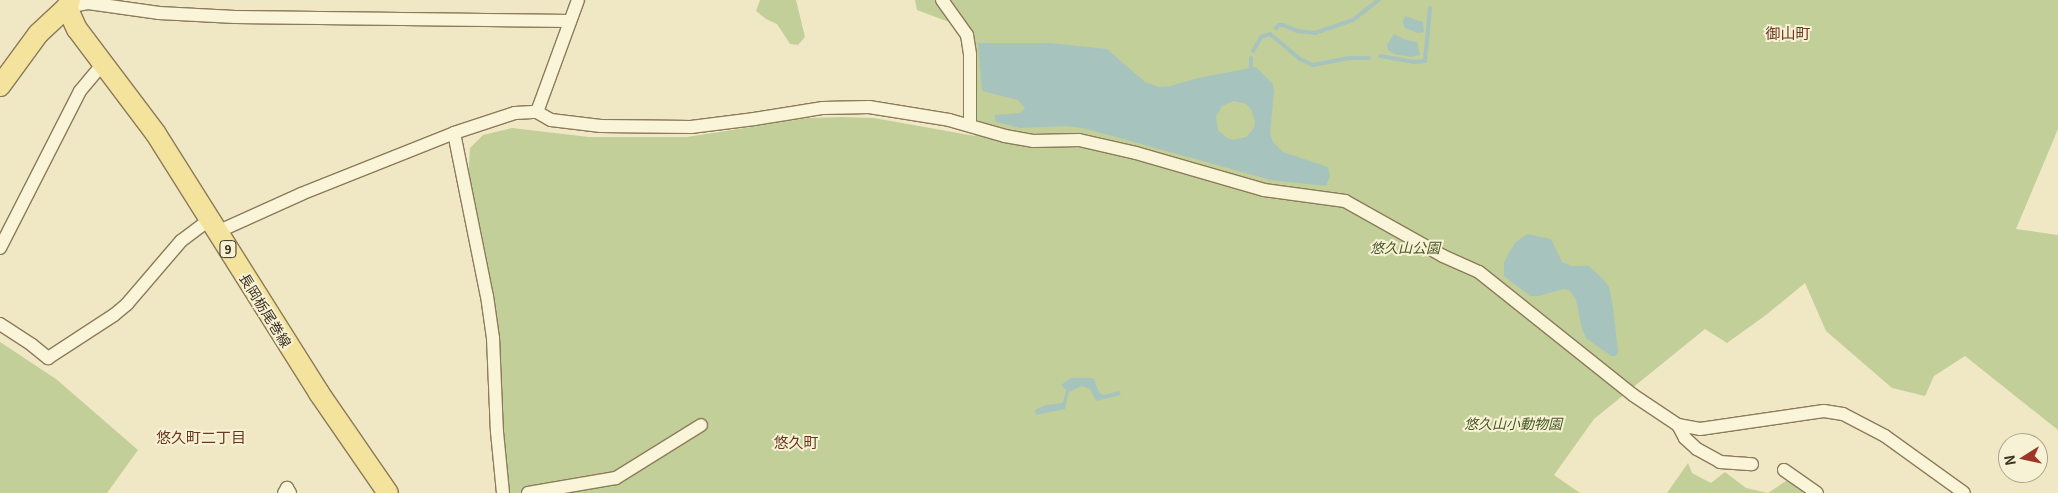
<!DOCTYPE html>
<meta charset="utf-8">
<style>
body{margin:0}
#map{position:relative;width:2058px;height:493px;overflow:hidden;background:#f0e8c5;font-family:Georgia,"Noto Sans JP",serif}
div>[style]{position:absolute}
.green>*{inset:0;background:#c2cf98}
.water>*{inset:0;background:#a7c3be}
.stream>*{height:4px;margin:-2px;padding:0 2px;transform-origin:2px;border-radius:2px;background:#a7c3be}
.roads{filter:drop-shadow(1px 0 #8c7b5a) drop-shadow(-1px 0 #8c7b5a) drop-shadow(0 1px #8c7b5a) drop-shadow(0 -1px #8c7b5a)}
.minor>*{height:12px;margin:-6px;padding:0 6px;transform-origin:6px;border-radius:6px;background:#faf4d9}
.primary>*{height:20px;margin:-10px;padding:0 10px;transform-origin:10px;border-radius:10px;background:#f4e39c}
span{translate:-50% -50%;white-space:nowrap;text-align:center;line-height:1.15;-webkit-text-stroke:4px #f7f1d5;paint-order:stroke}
.shield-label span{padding:1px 4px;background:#f7f1d5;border:1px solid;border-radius:4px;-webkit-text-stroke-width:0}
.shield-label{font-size:12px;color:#3c301f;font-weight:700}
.park-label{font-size:14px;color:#455924;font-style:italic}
.street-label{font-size:14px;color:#3c301f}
.neighbourhood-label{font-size:15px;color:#6a361c}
.north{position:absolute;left:1998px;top:433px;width:50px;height:50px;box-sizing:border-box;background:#f7f1d5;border:1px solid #aca48c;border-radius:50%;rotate:260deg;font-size:14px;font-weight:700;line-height:20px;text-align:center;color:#3c301f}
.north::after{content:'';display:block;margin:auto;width:18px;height:22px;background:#9e3528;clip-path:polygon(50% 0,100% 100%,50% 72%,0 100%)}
</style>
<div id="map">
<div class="green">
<i style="clip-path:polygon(760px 0,796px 0,805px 37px,798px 45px,790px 44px,777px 24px,766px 19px,756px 11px)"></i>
<i style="clip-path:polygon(915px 0,2058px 0,2058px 129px,2016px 229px,2058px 235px,2058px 430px,1965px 356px,1934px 376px,1925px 396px,1892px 388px,1826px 331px,1805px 283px,1766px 315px,1727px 343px,1705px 329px,1594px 419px,1554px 475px,1580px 493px,510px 493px,468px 180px,470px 148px,483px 135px,512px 128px,589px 137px,687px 137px,808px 118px,841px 117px,874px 118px,975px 136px,973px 50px,965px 28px,917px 10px)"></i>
<i style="clip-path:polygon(0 342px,56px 379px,138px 450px,107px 493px,0 493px)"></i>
<i style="clip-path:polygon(1688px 463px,1692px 473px,1711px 483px,1725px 472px,1746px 488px,1768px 493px,1789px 479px,1808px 493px,1667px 493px)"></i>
</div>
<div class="water">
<i style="clip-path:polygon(1405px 16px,1423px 22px,1424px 32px,1418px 33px,1405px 28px,1403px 21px)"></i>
<i style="clip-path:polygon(1394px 34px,1406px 40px,1417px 42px,1420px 55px,1411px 57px,1394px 54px,1388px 50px,1387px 45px)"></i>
<i style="clip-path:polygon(evenodd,978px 43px,1049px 43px,1107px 49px,1145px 82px,1159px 87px,1171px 86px,1198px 78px,1256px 67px,1272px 83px,1274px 91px,1270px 134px,1273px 142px,1283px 152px,1328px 167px,1330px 176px,1326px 186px,1271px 180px,1087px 129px,1067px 126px,1020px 128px,996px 122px,994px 115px,1020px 113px,1025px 108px,1018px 100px,982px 91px,978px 43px,1234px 101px,1246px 104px,1251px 109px,1255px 121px,1254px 128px,1246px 137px,1233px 140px,1227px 138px,1218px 130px,1216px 117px,1222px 106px,1234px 101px)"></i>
<i style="clip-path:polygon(1527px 234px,1551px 239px,1562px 262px,1571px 266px,1589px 266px,1604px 280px,1609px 287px,1613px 307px,1618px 351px,1616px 356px,1611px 356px,1586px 338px,1582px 329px,1576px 300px,1569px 290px,1563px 289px,1539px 296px,1530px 296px,1504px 276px,1504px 262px,1515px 243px)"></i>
<i style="clip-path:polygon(1071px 378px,1092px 378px,1094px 379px,1099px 393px,1104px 395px,1119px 391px,1121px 395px,1096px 401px,1090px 389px,1082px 386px,1069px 392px,1065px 409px,1036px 415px,1035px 410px,1046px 405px,1063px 403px,1066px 390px,1061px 385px)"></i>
</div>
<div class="stream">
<i style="left:1276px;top:28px;width:4px;rotate:-45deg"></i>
<i style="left:1279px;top:25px;width:4px"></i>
<i style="left:1283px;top:25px;width:15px;rotate:23deg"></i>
<i style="left:1297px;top:31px;width:18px;rotate:6deg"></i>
<i style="left:1315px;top:33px;width:40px;rotate:-18.9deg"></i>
<i style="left:1353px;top:20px;width:33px;rotate:-38deg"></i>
<i style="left:1253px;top:51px;width:16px;rotate:-60deg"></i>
<i style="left:1261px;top:37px;width:9px;rotate:-18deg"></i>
<i style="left:1270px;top:34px;width:39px;rotate:40deg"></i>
<i style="left:1300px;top:59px;width:14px;rotate:25deg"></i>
<i style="left:1313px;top:65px;width:38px;rotate:-11deg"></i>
<i style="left:1350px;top:58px;width:19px"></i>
<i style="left:1380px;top:56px;width:34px;rotate:10deg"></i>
<i style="left:1413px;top:62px;width:12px;rotate:-5deg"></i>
<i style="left:1425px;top:61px;width:53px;rotate:-84.6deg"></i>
<i style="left:1251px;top:58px;width:10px;rotate:90deg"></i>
</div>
<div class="roads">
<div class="minor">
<i style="left:942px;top:0;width:43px;rotate:54.5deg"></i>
<i style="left:967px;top:35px;width:20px;rotate:81deg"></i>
<i style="left:970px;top:55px;width:69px;rotate:90deg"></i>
<i style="left:66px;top:3px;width:4px;rotate:76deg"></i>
<i style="left:67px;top:7px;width:21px;rotate:-11deg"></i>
<i style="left:88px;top:3px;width:72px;rotate:8deg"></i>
<i style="left:159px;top:13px;width:76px;rotate:3deg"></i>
<i style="left:235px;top:17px;width:335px;rotate:0.7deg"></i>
<i style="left:537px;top:112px;width:119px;rotate:-69.9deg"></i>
<i style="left:454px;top:133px;width:166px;rotate:78.6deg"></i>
<i style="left:487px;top:296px;width:42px;rotate:81.9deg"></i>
<i style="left:493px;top:338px;width:94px;rotate:87.6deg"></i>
<i style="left:497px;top:432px;width:61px;rotate:84.4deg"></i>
<i style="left:217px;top:232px;width:92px;rotate:-24.3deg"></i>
<i style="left:301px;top:194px;width:165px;rotate:-21.7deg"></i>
<i style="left:454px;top:133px;width:64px;rotate:-18.2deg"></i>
<i style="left:515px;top:113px;width:22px;rotate:-3deg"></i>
<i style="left:537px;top:112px;width:16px;rotate:30deg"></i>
<i style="left:551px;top:120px;width:50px;rotate:6.8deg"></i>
<i style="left:601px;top:126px;width:90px;rotate:0.6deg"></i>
<i style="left:691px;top:127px;width:64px;rotate:-7.2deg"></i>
<i style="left:754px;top:119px;width:70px;rotate:-9.1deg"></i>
<i style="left:823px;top:108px;width:46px;rotate:-1.2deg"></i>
<i style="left:869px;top:107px;width:81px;rotate:9.2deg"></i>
<i style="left:949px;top:120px;width:58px;rotate:15.9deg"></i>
<i style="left:1005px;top:136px;width:28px;rotate:10deg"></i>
<i style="left:1033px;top:141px;width:46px;rotate:-1.2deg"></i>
<i style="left:1079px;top:140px;width:58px;rotate:12.8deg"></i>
<i style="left:1136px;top:153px;width:133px;rotate:16.1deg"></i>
<i style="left:1264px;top:190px;width:82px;rotate:7.7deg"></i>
<i style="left:1345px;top:201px;width:112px;rotate:29.3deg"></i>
<i style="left:1443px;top:256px;width:39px;rotate:24deg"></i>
<i style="left:1479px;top:272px;width:197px;rotate:38.6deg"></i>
<i style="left:1633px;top:395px;width:54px;rotate:33.7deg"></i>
<i style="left:1678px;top:425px;width:22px;rotate:10deg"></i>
<i style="left:1700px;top:429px;width:125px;rotate:-8.3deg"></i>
<i style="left:1824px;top:411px;width:19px;rotate:9deg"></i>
<i style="left:1843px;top:414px;width:47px;rotate:27.6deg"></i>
<i style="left:1885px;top:436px;width:97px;rotate:35.8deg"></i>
<i style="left:0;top:248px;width:176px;rotate:-63deg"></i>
<i style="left:80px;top:91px;width:35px;rotate:-50deg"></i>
<i style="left:0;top:324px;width:38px;rotate:33deg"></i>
<i style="left:32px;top:345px;width:21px;rotate:39deg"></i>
<i style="left:48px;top:358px;width:79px;rotate:-33.1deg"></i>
<i style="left:114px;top:315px;width:17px;rotate:-40deg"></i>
<i style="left:127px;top:304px;width:83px;rotate:-49.4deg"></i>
<i style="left:181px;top:241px;width:35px;rotate:-37deg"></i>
<i style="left:1678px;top:425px;width:15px;rotate:62deg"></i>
<i style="left:1685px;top:438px;width:16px;rotate:43deg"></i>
<i style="left:1697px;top:449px;width:26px;rotate:29deg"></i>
<i style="left:1720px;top:462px;width:32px;rotate:4deg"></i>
<i style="left:1784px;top:470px;width:40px;rotate:34.9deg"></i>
<i style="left:284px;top:493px;width:6px;rotate:-59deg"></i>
<i style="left:287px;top:488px;width:6px;rotate:59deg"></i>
<i style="left:528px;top:493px;width:89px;rotate:-9.7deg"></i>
<i style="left:616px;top:478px;width:100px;rotate:-31.9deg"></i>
</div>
<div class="primary">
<i style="left:70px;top:0;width:8px;rotate:113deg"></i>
<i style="left:67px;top:7px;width:24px;rotate:66deg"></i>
<i style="left:77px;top:29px;width:131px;rotate:53deg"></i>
<i style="left:156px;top:134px;width:306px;rotate:57.8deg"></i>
<i style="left:319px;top:393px;width:121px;rotate:55.4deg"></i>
<i style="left:0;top:86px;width:64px;rotate:-53.8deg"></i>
<i style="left:38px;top:34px;width:40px;rotate:-43deg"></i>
</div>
</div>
<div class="shield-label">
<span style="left:228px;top:249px">9</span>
</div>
<div class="park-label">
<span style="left:1405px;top:247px">悠久山公園</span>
<span style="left:1513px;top:423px">悠久山小動物園</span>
</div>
<div class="street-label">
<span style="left:266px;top:310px;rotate:58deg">長岡栃尾巻線</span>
</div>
<div class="neighbourhood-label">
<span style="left:1788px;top:33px">御山町</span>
<span style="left:201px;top:437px">悠久町二丁目</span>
<span style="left:796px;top:442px">悠久町</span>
</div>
<div class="north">N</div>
</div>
